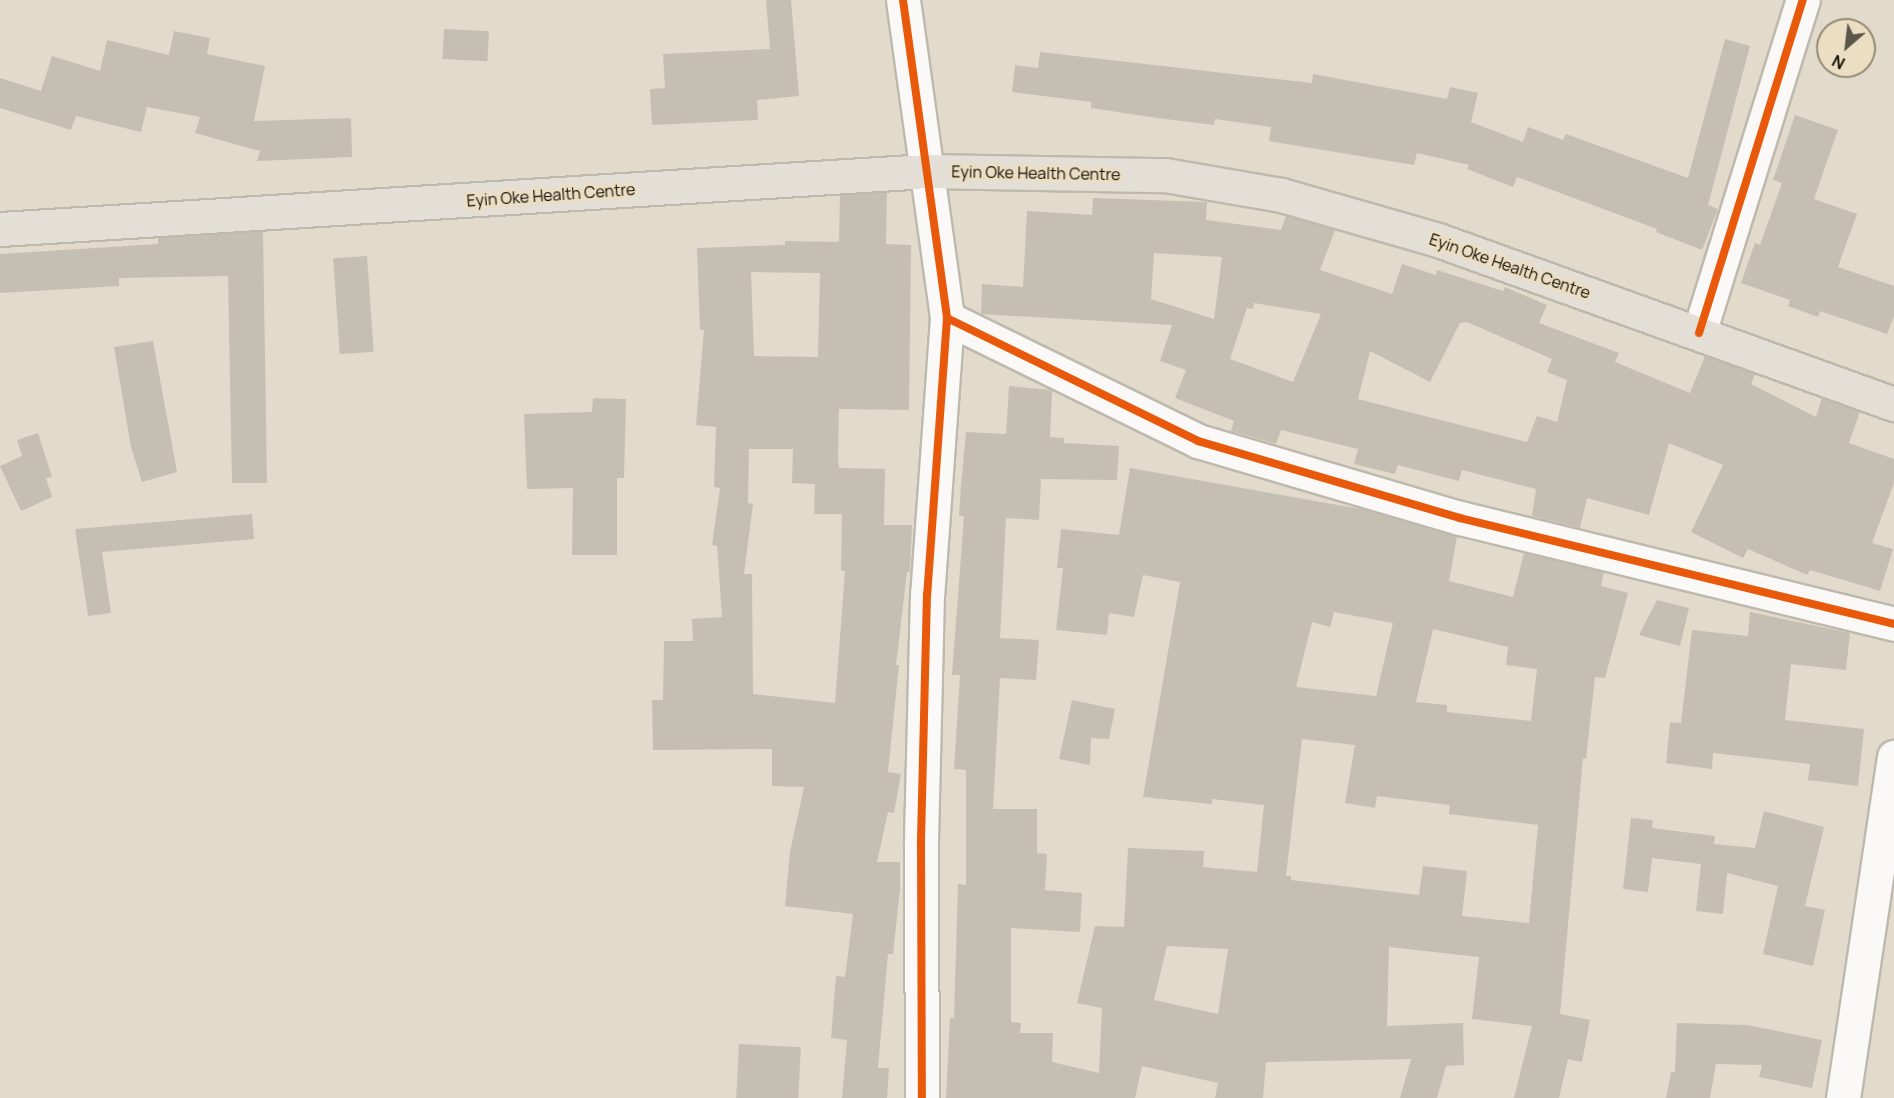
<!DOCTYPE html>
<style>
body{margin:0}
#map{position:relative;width:1894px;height:1098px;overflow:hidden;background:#e2dacb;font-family:Manrope,sans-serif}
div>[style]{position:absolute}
.building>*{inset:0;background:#c5bfb3;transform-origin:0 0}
.roads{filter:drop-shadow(2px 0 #beb9ad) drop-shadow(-2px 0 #beb9ad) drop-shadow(0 2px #beb9ad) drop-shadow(0 -2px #beb9ad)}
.street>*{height:33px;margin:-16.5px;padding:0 16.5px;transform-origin:16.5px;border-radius:16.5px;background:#fbf9f7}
.primary>*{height:33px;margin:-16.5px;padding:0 16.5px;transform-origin:16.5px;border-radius:16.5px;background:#e3dfd7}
.cycleway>*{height:8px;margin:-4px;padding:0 4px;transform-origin:4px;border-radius:4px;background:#e8590c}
span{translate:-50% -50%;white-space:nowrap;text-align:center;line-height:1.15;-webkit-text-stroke:6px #ebdec2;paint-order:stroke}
.street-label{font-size:16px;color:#120e05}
.north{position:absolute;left:1816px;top:18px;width:60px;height:60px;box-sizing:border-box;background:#ebdec2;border:2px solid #948b76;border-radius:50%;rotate:208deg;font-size:16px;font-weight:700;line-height:24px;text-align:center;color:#120e05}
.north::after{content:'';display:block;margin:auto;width:21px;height:27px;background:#5b554a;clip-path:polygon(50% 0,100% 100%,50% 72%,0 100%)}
</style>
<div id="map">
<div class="building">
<i style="clip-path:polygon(766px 0,791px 0,799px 96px,757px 100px,758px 120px,652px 125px,650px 89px,665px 88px,663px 54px,770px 49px)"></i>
<i style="left:444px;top:29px;width:45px;height:30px;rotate:3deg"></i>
<i style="clip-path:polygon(174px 31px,210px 38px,207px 54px,265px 66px,254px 121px,351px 118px,352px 157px,257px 161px,260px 151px,195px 133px,200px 117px,147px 107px,141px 132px,76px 116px,71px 130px,0 108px,0 78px,41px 91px,52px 56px,100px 71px,107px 40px,169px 55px)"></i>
<i style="clip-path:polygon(1725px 39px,1750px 46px,1708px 205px,1718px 209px,1702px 250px,1656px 232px,1657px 229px,1517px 177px,1513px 187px,1467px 169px,1469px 165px,1417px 153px,1414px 165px,1269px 141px,1271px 127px,1215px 119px,1214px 125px,1157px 118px,1091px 108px,1091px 102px,1012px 92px,1015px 65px,1038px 68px,1040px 52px,1312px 83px,1313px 74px,1447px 99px,1450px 87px,1478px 93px,1471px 122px,1523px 142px,1528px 127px,1563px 140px,1566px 134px,1688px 178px)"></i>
<i style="clip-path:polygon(1795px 115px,1838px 130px,1814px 199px,1857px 214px,1838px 267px,1894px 286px,1894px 316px,1887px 334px,1820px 311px,1818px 317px,1788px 306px,1790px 300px,1741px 283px,1755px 243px,1760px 245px,1782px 183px,1773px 180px)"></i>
<i style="clip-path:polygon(evenodd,887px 192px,886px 244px,911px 245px,909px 410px,839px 409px,838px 459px,839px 468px,885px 469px,884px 525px,912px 525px,910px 572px,907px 572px,896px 665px,899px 665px,888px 772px,901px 774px,894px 813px,888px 812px,877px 862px,900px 862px,900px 889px,893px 954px,888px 954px,878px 1068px,889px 1068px,887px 1098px,842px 1098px,847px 1040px,831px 1038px,836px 976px,845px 977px,853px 914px,785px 906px,790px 852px,804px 787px,772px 786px,772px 749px,653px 750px,652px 700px,663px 700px,664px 641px,693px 641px,692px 619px,722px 617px,717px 546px,712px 545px,720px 488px,714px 487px,716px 427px,696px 425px,704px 330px,700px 330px,697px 248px,785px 245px,785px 241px,839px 242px,840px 195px,887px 192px,751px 272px,820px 273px,818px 357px,754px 356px,751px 272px,887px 192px,749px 449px,793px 449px,792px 483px,815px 484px,814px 514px,842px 514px,841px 571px,845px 571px,835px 703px,753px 694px,752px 574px,744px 574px,753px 504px,748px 503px,749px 449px)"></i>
<i style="clip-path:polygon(evenodd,1093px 198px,1207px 202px,1206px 220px,1281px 230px,1286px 216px,1335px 230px,1320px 270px,1392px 294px,1402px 264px,1436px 275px,1437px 270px,1503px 291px,1505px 287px,1547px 305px,1539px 323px,1619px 353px,1615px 362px,1690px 393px,1705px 356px,1755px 374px,1751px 384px,1816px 417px,1822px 398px,1860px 412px,1849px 443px,1894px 459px,1894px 483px,1872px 543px,1893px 549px,1880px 591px,1810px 570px,1807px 575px,1748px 549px,1743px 558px,1691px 532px,1723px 465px,1669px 443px,1649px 515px,1587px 498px,1580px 528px,1532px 516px,1536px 489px,1462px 470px,1459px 481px,1398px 465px,1395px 474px,1354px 464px,1358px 449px,1281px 430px,1276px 444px,1231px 431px,1234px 421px,1175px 398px,1186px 370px,1160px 361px,1172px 325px,981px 314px,982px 284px,1023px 287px,1027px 211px,1092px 215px,1093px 198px,1154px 253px,1222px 257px,1214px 319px,1151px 299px,1154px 253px,1093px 198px,1254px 303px,1321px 314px,1293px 382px,1230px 359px,1247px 308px,1253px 309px,1254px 303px,1093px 198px,1467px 322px,1552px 359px,1547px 372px,1567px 380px,1557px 422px,1537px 416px,1527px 442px,1358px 399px,1370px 351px,1430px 382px,1460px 323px,1467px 322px)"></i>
<i style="clip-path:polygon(263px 231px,267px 483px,232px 483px,228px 276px,119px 278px,119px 286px,0 293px,0 254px,158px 244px,158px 238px)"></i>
<i style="left:367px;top:256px;width:96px;height:34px;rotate:86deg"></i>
<i style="clip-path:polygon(153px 341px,177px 472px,142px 482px,131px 447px,114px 347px)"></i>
<i style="clip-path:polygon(evenodd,1009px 386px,1052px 390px,1050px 437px,1064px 438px,1064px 443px,1119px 446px,1117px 480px,1041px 479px,1039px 520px,1006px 518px,1000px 638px,1039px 640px,1036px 680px,1000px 678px,993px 809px,1037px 809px,1037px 853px,1047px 854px,1045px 890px,1082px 893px,1080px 932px,1011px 928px,1011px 1022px,1021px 1023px,1020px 1033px,1053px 1033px,1052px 1062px,1099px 1073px,1102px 1008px,1077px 1003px,1095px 926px,1124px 927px,1128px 848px,1204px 851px,1203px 867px,1257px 872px,1264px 805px,1212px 799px,1212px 804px,1143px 797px,1180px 582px,1143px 575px,1134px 617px,1109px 613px,1107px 635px,1056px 630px,1063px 568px,1057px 568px,1061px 529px,1119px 535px,1130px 468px,1366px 510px,1457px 537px,1449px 581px,1513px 597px,1524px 553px,1604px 572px,1601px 586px,1628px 593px,1605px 678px,1595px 677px,1586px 759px,1583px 758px,1560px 1014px,1590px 1020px,1582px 1062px,1568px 1059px,1559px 1098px,1514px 1098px,1532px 1026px,1472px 1019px,1479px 957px,1389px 947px,1387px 1026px,1463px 1023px,1464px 1065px,1446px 1066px,1437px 1098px,1400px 1098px,1411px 1059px,1266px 1062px,1263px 1098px,1215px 1098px,1218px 1083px,1142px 1066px,1135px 1098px,946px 1098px,950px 1018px,954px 1018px,958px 884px,966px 885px,966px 770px,954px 769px,960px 675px,952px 675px,964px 516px,959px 516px,961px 486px,966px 432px,1006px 434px,1009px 386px,1334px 612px,1393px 623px,1376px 696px,1296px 687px,1312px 622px,1330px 627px,1334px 612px,1009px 386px,1433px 629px,1508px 647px,1506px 665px,1537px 669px,1531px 721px,1447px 712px,1447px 705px,1416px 702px,1433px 629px,1009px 386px,1302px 739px,1355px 745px,1345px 803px,1375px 808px,1377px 796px,1450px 805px,1449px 814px,1538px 825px,1529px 923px,1462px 916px,1467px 871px,1423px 866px,1419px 895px,1291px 880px,1291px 876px,1286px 876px,1302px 739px,1009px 386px,1167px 946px,1228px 949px,1218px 1014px,1154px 1000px,1167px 946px)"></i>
<i style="clip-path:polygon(593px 398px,626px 399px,624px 478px,617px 478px,617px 555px,572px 555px,573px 488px,527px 489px,524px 414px,592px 412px)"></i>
<i style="clip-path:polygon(38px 433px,52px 477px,46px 478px,52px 497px,21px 511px,0 466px,22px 456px,17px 440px)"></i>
<i style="clip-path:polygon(252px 514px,254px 539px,102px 552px,111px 613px,88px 616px,75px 529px)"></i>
<i style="clip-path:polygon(1657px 600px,1689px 608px,1680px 646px,1639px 635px)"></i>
<i style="clip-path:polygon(1750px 612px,1850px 633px,1846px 670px,1791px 664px,1785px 720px,1864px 729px,1858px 786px,1808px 780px,1810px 764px,1713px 753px,1712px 769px,1666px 763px,1670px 722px,1681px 723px,1692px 630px,1748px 636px)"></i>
<i style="clip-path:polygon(1072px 700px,1115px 709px,1109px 739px,1091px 738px,1090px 765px,1059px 759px)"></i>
<i style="clip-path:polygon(1764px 811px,1824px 827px,1805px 906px,1825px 910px,1813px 966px,1763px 954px,1778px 886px,1727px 873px,1723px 914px,1696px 911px,1701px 864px,1652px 858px,1648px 892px,1623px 889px,1631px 818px,1653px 820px,1652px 828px,1715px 836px,1714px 844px,1755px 848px)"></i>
<i style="clip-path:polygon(1677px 1023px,1747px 1025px,1822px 1040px,1812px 1088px,1759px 1077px,1762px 1065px,1716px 1064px,1710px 1098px,1666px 1098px,1671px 1072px,1675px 1072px)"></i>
<i style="left:739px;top:1044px;width:62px;height:54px;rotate:3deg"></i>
</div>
<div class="roads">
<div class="street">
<i style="left:903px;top:0;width:321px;rotate:82.1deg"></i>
<i style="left:947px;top:318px;width:277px;rotate:94.1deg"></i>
<i style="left:927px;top:594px;width:250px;rotate:91.4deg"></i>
<i style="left:921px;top:844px;width:254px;rotate:89.8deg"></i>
<i style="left:947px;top:318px;width:280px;rotate:26.1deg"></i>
<i style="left:1198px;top:441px;width:273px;rotate:16.4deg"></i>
<i style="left:1460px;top:518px;width:447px;rotate:13.7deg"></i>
<i style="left:1699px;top:333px;width:349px;rotate:-72.7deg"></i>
<i style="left:1843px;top:1098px;width:345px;rotate:-81.5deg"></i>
</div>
<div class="primary">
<i style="left:0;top:229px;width:930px;rotate:-3.58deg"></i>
<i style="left:928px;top:171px;width:237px;rotate:1deg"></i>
<i style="left:1165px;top:175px;width:118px;rotate:9.8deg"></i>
<i style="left:1281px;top:195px;width:163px;rotate:16deg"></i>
<i style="left:1438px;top:240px;width:485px;rotate:19.8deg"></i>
</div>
</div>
<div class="cycleway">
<i style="left:903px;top:0;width:321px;rotate:82.1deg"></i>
<i style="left:947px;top:318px;width:277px;rotate:94.1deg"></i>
<i style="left:927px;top:594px;width:250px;rotate:91.4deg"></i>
<i style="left:921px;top:844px;width:254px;rotate:89.8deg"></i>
<i style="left:947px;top:318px;width:280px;rotate:26.1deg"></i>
<i style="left:1198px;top:441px;width:273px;rotate:16.4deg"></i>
<i style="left:1460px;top:518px;width:447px;rotate:13.7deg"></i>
<i style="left:1699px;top:333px;width:349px;rotate:-72.7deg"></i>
</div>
<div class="street-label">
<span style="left:1036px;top:173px;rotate:1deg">Eyin Oke Health Centre</span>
<span style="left:551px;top:195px;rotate:-4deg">Eyin Oke Health Centre</span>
<span style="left:1510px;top:266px;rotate:19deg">Eyin Oke Health Centre</span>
</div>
<div class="north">N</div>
</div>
